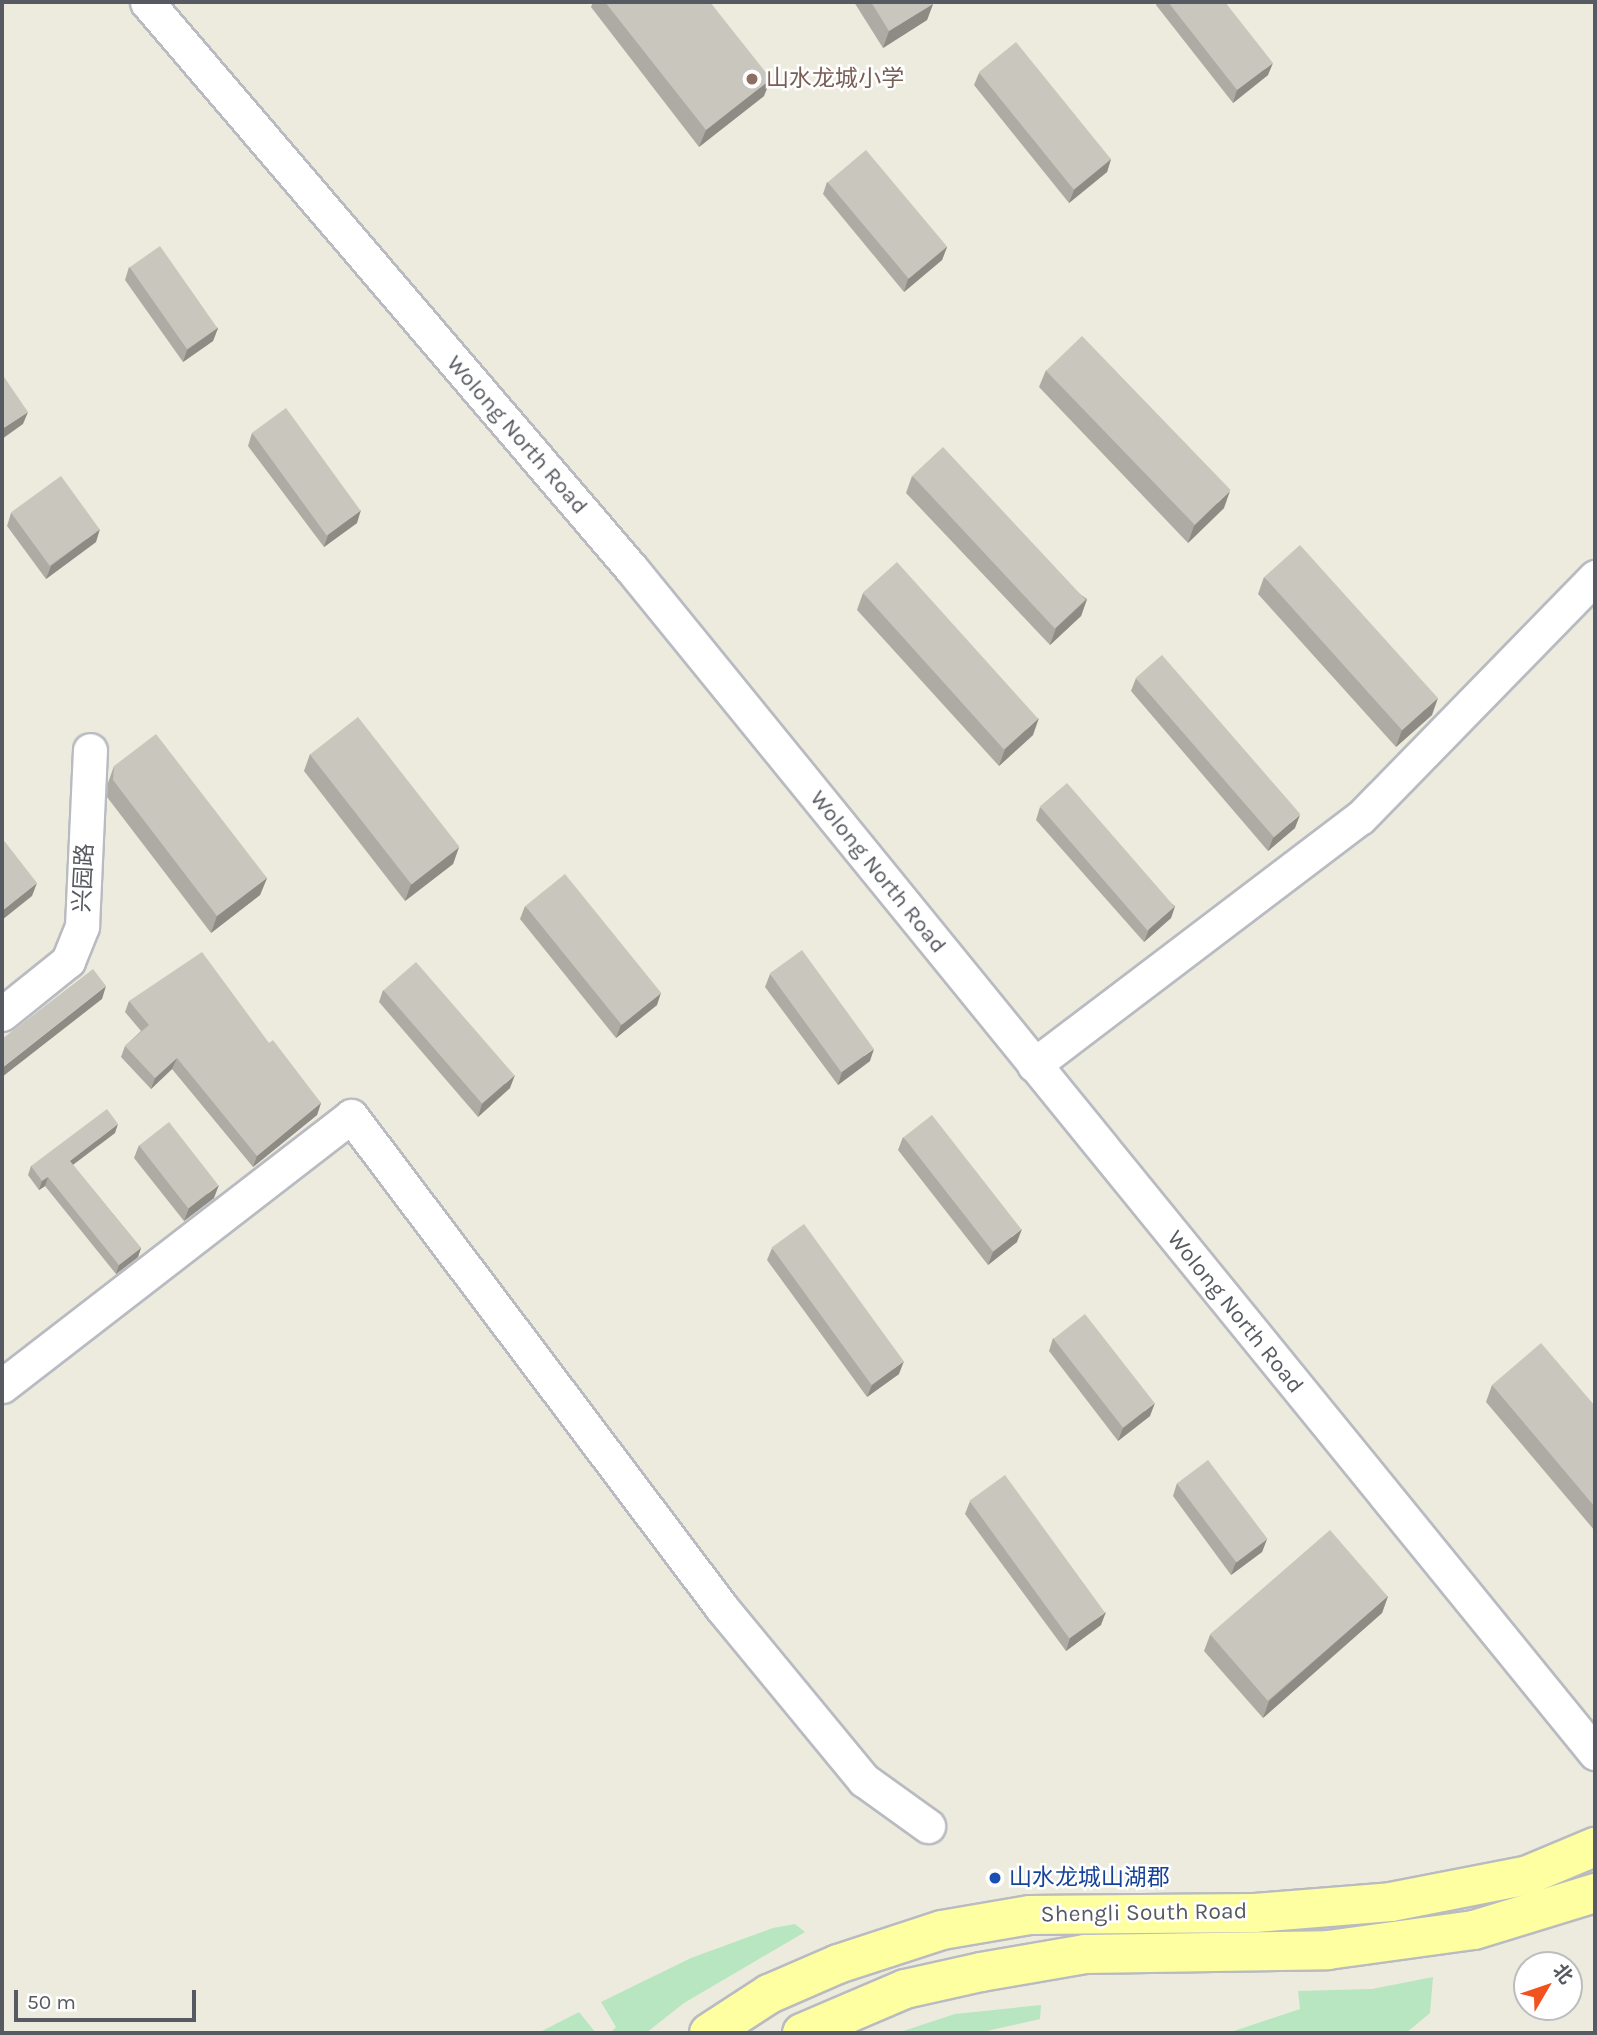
<!DOCTYPE html>
<meta charset="utf-8">
<style>
body{margin:0}
#map{position:relative;width:1597px;height:2035px;overflow:hidden;background:#ecebde;font-family:Karla,"Noto Sans SC",sans-serif}
div>[style]{position:absolute}
.green>*{inset:0;background:#b8e6c0}
.roads{filter:drop-shadow(2px 0 #b9bbc1) drop-shadow(-2px 0 #b9bbc1) drop-shadow(0 2px #b9bbc1) drop-shadow(0 -2px #b9bbc1)}
.minor>*{height:33px;margin:-16.5px;padding:0 16.5px;transform-origin:16.5px;border-radius:16.5px;background:#fff}
.major>*{height:38px;margin:-19px;padding:0 19px;transform-origin:19px;border-radius:19px;background:#feffa0}
.wall>*{inset:0;background:#adaba3}
.shaded-wall>*{inset:0;background:#8d8b84}
.building>*{inset:0;background:#c9c7bd;transform-origin:0 0}
.dots>*{width:19px;height:19px;translate:-50% -50%;box-sizing:border-box;border:4px solid #fff;border-radius:50%}
span{translate:-50% -50%;white-space:nowrap;text-align:center;line-height:1.15;-webkit-text-stroke:5px #fff;paint-order:stroke}
.education-label{font-size:23px;color:#785e54}
.left{translate:0 -50%;text-align:left}
.street-label{font-size:23px;color:#575a60}
.transit-label{font-size:23px;color:#164399}
.frame{position:absolute;inset:0;border:4px solid #575a60;pointer-events:none}
.north{position:absolute;left:1513px;top:1951px;width:70px;height:70px;box-sizing:border-box;background:#fff;border:2px solid #bcbdbf;border-radius:50%;rotate:51deg;font-size:19px;font-weight:700;line-height:28px;text-align:center;color:#575a60}
.north::after{content:'';display:block;margin:auto;width:24px;height:32px;background:#f1531f;clip-path:polygon(50% 0,100% 100%,50% 72%,0 100%)}
.scale{position:absolute;left:14px;top:1990px;width:182px;height:32px;box-sizing:border-box;border:4px solid #575a60;border-top:0;padding-left:9px;font-size:21px;line-height:24px;white-space:nowrap;color:#575a60;-webkit-text-stroke:5px #fff;paint-order:stroke}
</style>
<div id="map">
<div class="green">
<i style="clip-path:polygon(795px 1924px,805px 1932px,684px 2003px,646px 2033px,610px 2033px,616px 2027px,601px 2002px,691px 1958px,773px 1928px)"></i>
<i style="clip-path:polygon(1433px 1977px,1430px 2013px,1406px 2033px,1228px 2033px,1300px 2009px,1298px 1991px,1372px 1989px)"></i>
<i style="clip-path:polygon(1041px 2005px,1040px 2019px,978px 2033px,897px 2033px,955px 2014px)"></i>
<i style="clip-path:polygon(579px 2012px,596px 2033px,538px 2033px)"></i>
</div>
<div class="roads">
<div class="minor">
<i style="left:147px;top:2px;width:745px;rotate:49.47deg"></i>
<i style="left:631px;top:568px;width:1528px;rotate:50.87deg"></i>
<i style="left:2px;top:1014px;width:85px;rotate:-38.8deg"></i>
<i style="left:68px;top:961px;width:38px;rotate:-68deg"></i>
<i style="left:82px;top:926px;width:176px;rotate:-87.4deg"></i>
<i style="left:1034px;top:1065px;width:409px;rotate:-37.2deg"></i>
<i style="left:1360px;top:818px;width:337px;rotate:-45.7deg"></i>
<i style="left:2px;top:1386px;width:441px;rotate:-37.7deg"></i>
<i style="left:351px;top:1116px;width:616px;rotate:52.98deg"></i>
<i style="left:722px;top:1608px;width:223px;rotate:50.5deg"></i>
<i style="left:864px;top:1780px;width:79px;rotate:35.7deg"></i>
</div>
<div class="major">
<i style="left:709px;top:2033px;width:72px;rotate:-33deg"></i>
<i style="left:769px;top:1994px;width:75px;rotate:-23.5deg"></i>
<i style="left:838px;top:1964px;width:109px;rotate:-18.1deg"></i>
<i style="left:942px;top:1930px;width:89px;rotate:-9.7deg"></i>
<i style="left:1030px;top:1915px;width:225px;rotate:-0.5deg"></i>
<i style="left:1255px;top:1913px;width:136px;rotate:-4.6deg"></i>
<i style="left:1391px;top:1902px;width:140px;rotate:-11.1deg"></i>
<i style="left:1528px;top:1875px;width:73px;rotate:-22.7deg"></i>
<i style="left:802px;top:2033px;width:112px;rotate:-23.1deg"></i>
<i style="left:905px;top:1989px;width:78px;rotate:-12.6deg"></i>
<i style="left:981px;top:1972px;width:106px;rotate:-9.8deg"></i>
<i style="left:1085px;top:1954px;width:243px;rotate:-0.9deg"></i>
<i style="left:1328px;top:1950px;width:147px;rotate:-7.8deg"></i>
<i style="left:1474px;top:1930px;width:127px;rotate:-17deg"></i>
</div>
</div>
<div class="wall">
<i style="clip-path:polygon(593px 2px,710px 2px,764px 96px,699px 147px,591px 7px)"></i>
<i style="clip-path:polygon(854px 2px,932px 2px,933px 4px,927px 20px,883px 48px)"></i>
<i style="clip-path:polygon(1157px 2px,1225px 2px,1268px 75px,1233px 103px,1156px 5px)"></i>
<i style="clip-path:polygon(979px 73px,1111px 159px,1107px 172px,1069px 203px,974px 85px)"></i>
<i style="clip-path:polygon(827px 182px,947px 247px,942px 260px,904px 292px,823px 194px)"></i>
<i style="clip-path:polygon(129px 267px,218px 328px,213px 341px,183px 362px,125px 280px)"></i>
<i style="clip-path:polygon(1046px 370px,1224px 508px,1188px 543px,1039px 387px)"></i>
<i style="clip-path:polygon(252px 433px,357px 523px,324px 547px,248px 446px)"></i>
<i style="clip-path:polygon(912px 476px,1087px 599px,1081px 616px,1050px 645px,906px 493px)"></i>
<i style="clip-path:polygon(11px 513px,96px 542px,46px 579px,7px 526px)"></i>
<i style="clip-path:polygon(1264px 577px,1432px 715px,1396px 747px,1258px 594px)"></i>
<i style="clip-path:polygon(863px 593px,1033px 735px,999px 766px,857px 610px)"></i>
<i style="clip-path:polygon(1136px 678px,1295px 828px,1268px 851px,1131px 691px)"></i>
<i style="clip-path:polygon(310px 754px,459px 847px,453px 864px,405px 901px,304px 771px)"></i>
<i style="clip-path:polygon(114px 766px,267px 878px,260px 895px,211px 933px,107px 797px,108px 783px)"></i>
<i style="clip-path:polygon(1040px 807px,1175px 906px,1171px 918px,1144px 942px,1036px 820px)"></i>
<i style="clip-path:polygon(525px 906px,657px 1005px,616px 1038px,520px 919px)"></i>
<i style="clip-path:polygon(770px 974px,870px 1061px,838px 1085px,765px 987px)"></i>
<i style="clip-path:polygon(383px 990px,510px 1088px,478px 1117px,379px 1002px)"></i>
<i style="clip-path:polygon(129px 1001px,269px 1043px,321px 1103px,317px 1115px,253px 1167px,172px 1069px,151px 1089px,121px 1057px,125px 1046px,141px 1031px,125px 1012px)"></i>
<i style="clip-path:polygon(115px 1133px,73px 1165px,141px 1248px,138px 1257px,116px 1274px,45px 1186px,39px 1190px,28px 1175px,31px 1166px)"></i>
<i style="clip-path:polygon(903px 1137px,1017px 1242px,988px 1265px,898px 1150px)"></i>
<i style="clip-path:polygon(139px 1145px,214px 1198px,184px 1221px,134px 1158px)"></i>
<i style="clip-path:polygon(772px 1248px,899px 1374px,867px 1397px,767px 1260px)"></i>
<i style="clip-path:polygon(1053px 1338px,1150px 1416px,1118px 1441px,1049px 1351px)"></i>
<i style="clip-path:polygon(1492px 1385px,1595px 1406px,1595px 1531px,1486px 1402px)"></i>
<i style="clip-path:polygon(1177px 1483px,1267px 1539px,1262px 1552px,1231px 1575px,1173px 1496px)"></i>
<i style="clip-path:polygon(970px 1501px,1101px 1625px,1066px 1651px,965px 1514px)"></i>
<i style="clip-path:polygon(1388px 1596px,1382px 1613px,1263px 1718px,1204px 1651px,1210px 1635px)"></i>
</div>
<div class="shaded-wall">
<i style="clip-path:polygon(933px 4px,927px 20px,883px 48px,889px 31px)"></i>
<i style="clip-path:polygon(1273px 63px,1268px 75px,1233px 103px,1237px 90px)"></i>
<i style="clip-path:polygon(771px 79px,764px 96px,699px 147px,706px 130px)"></i>
<i style="clip-path:polygon(1111px 159px,1107px 172px,1069px 203px,1074px 190px)"></i>
<i style="clip-path:polygon(947px 247px,942px 260px,904px 292px,908px 279px)"></i>
<i style="clip-path:polygon(218px 328px,213px 341px,183px 362px,187px 350px)"></i>
<i style="clip-path:polygon(28px 412px,23px 424px,2px 439px,2px 429px)"></i>
<i style="clip-path:polygon(1230px 491px,1224px 508px,1188px 543px,1194px 526px)"></i>
<i style="clip-path:polygon(361px 510px,357px 523px,324px 547px,328px 535px)"></i>
<i style="clip-path:polygon(100px 529px,96px 542px,46px 579px,51px 566px)"></i>
<i style="clip-path:polygon(1087px 599px,1081px 616px,1050px 645px,1056px 628px)"></i>
<i style="clip-path:polygon(1438px 698px,1432px 715px,1396px 747px,1402px 730px)"></i>
<i style="clip-path:polygon(1039px 718px,1033px 735px,999px 766px,1005px 749px)"></i>
<i style="clip-path:polygon(1300px 815px,1295px 828px,1268px 851px,1273px 838px)"></i>
<i style="clip-path:polygon(459px 847px,453px 864px,405px 901px,411px 884px)"></i>
<i style="clip-path:polygon(267px 878px,260px 895px,211px 933px,217px 916px)"></i>
<i style="clip-path:polygon(37px 883px,32px 896px,2px 920px,3px 910px)"></i>
<i style="clip-path:polygon(1175px 906px,1171px 918px,1144px 942px,1149px 929px)"></i>
<i style="clip-path:polygon(106px 986px,102px 999px,2px 1077px,2px 1068px)"></i>
<i style="clip-path:polygon(661px 993px,657px 1005px,616px 1038px,621px 1025px)"></i>
<i style="clip-path:polygon(874px 1049px,870px 1061px,838px 1085px,842px 1072px)"></i>
<i style="clip-path:polygon(177px 1058px,172px 1069px,151px 1089px,155px 1078px)"></i>
<i style="clip-path:polygon(515px 1075px,510px 1088px,478px 1117px,482px 1104px)"></i>
<i style="clip-path:polygon(321px 1103px,317px 1115px,253px 1167px,257px 1156px)"></i>
<i style="clip-path:polygon(118px 1124px,115px 1133px,67px 1169px,70px 1161px)"></i>
<i style="clip-path:polygon(48px 1177px,45px 1186px,39px 1190px,42px 1181px)"></i>
<i style="clip-path:polygon(219px 1185px,214px 1198px,184px 1221px,189px 1208px)"></i>
<i style="clip-path:polygon(1022px 1229px,1017px 1242px,988px 1265px,993px 1252px)"></i>
<i style="clip-path:polygon(141px 1248px,138px 1257px,116px 1274px,119px 1265px)"></i>
<i style="clip-path:polygon(904px 1361px,899px 1374px,867px 1397px,872px 1385px)"></i>
<i style="clip-path:polygon(1155px 1403px,1150px 1416px,1118px 1441px,1123px 1428px)"></i>
<i style="clip-path:polygon(1267px 1539px,1262px 1552px,1231px 1575px,1236px 1562px)"></i>
<i style="clip-path:polygon(1388px 1596px,1382px 1613px,1263px 1718px,1269px 1701px)"></i>
<i style="clip-path:polygon(1106px 1612px,1101px 1625px,1066px 1651px,1070px 1638px)"></i>
</div>
<div class="building">
<i style="clip-path:polygon(605px 2px,710px 2px,771px 79px,706px 130px)"></i>
<i style="clip-path:polygon(871px 2px,932px 2px,933px 4px,889px 31px)"></i>
<i style="clip-path:polygon(1168px 2px,1225px 2px,1273px 63px,1237px 90px)"></i>
<i style="left:1016px;top:42px;width:151px;height:48px;rotate:51deg"></i>
<i style="left:866px;top:150px;width:126px;height:50px;rotate:50deg"></i>
<i style="left:160px;top:246px;width:100px;height:37px;rotate:55deg"></i>
<i style="left:1082px;top:336px;width:214px;height:50px;rotate:46deg"></i>
<i style="clip-path:polygon(2px 374px,28px 412px,2px 429px)"></i>
<i style="left:286px;top:408px;width:127px;height:42px;rotate:54deg"></i>
<i style="left:943px;top:447px;width:209px;height:42px;rotate:47deg"></i>
<i style="left:61px;top:476px;width:66px;height:62px;rotate:54deg"></i>
<i style="left:1300px;top:545px;width:206px;height:48px;rotate:48deg"></i>
<i style="left:897px;top:562px;width:211px;height:46px;rotate:48deg"></i>
<i style="left:1162px;top:655px;width:211px;height:35px;rotate:49deg"></i>
<i style="left:358px;top:717px;width:165px;height:61px;rotate:52deg"></i>
<i style="clip-path:polygon(156px 734px,267px 878px,217px 916px,113px 780px,114px 766px)"></i>
<i style="left:1067px;top:783px;width:164px;height:36px;rotate:49deg"></i>
<i style="clip-path:polygon(2px 838px,37px 883px,3px 910px,2px 909px)"></i>
<i style="left:565px;top:874px;width:153px;height:51px;rotate:51deg"></i>
<i style="left:802px;top:950px;width:122px;height:40px;rotate:54deg"></i>
<i style="clip-path:polygon(202px 952px,269px 1043px,273px 1040px,321px 1103px,257px 1156px,177px 1058px,155px 1078px,125px 1046px,149px 1025px,129px 1001px)"></i>
<i style="left:416px;top:962px;width:150px;height:43px;rotate:49deg"></i>
<i style="clip-path:polygon(93px 969px,106px 986px,2px 1068px,2px 1039px)"></i>
<i style="clip-path:polygon(107px 1109px,118px 1124px,70px 1161px,141px 1248px,119px 1265px,48px 1177px,42px 1181px,31px 1166px)"></i>
<i style="left:932px;top:1115px;width:145px;height:36px;rotate:52deg"></i>
<i style="left:169px;top:1122px;width:80px;height:38px;rotate:52deg"></i>
<i style="left:804px;top:1224px;width:170px;height:40px;rotate:54deg"></i>
<i style="left:1085px;top:1314px;width:113px;height:40px;rotate:52deg"></i>
<i style="clip-path:polygon(1541px 1343px,1595px 1406px,1595px 1507px,1492px 1385px)"></i>
<i style="left:1208px;top:1460px;width:99px;height:39px;rotate:53deg"></i>
<i style="left:1005px;top:1475px;width:170px;height:44px;rotate:54deg"></i>
<i style="left:1330px;top:1530px;width:88px;height:159px;rotate:49deg"></i>
</div>
<div class="dots">
<i style="left:752px;top:79px;background:#8d6e63"></i>
<i style="left:995px;top:1878px;background:#1a4fb4"></i>
</div>
<div class="education-label">
<span class="left" style="left:766px;top:79px">山水龙城小学</span>
</div>
<div class="street-label">
<span style="left:517px;top:435px;rotate:49deg">Wolong North Road</span>
<span style="left:878px;top:872px;rotate:51deg">Wolong North Road</span>
<span style="left:84px;top:878px;rotate:-87deg">兴园路</span>
<span style="left:1235px;top:1312px;rotate:51deg">Wolong North Road</span>
<span style="left:1144px;top:1913px;rotate:-1deg">Shengli South Road</span>
</div>
<div class="transit-label">
<span class="left" style="left:1009px;top:1878px">山水龙城山湖郡</span>
</div>
<div class="frame"></div>
<div class="north">北</div>
<div class="scale">50 m</div>
</div>
